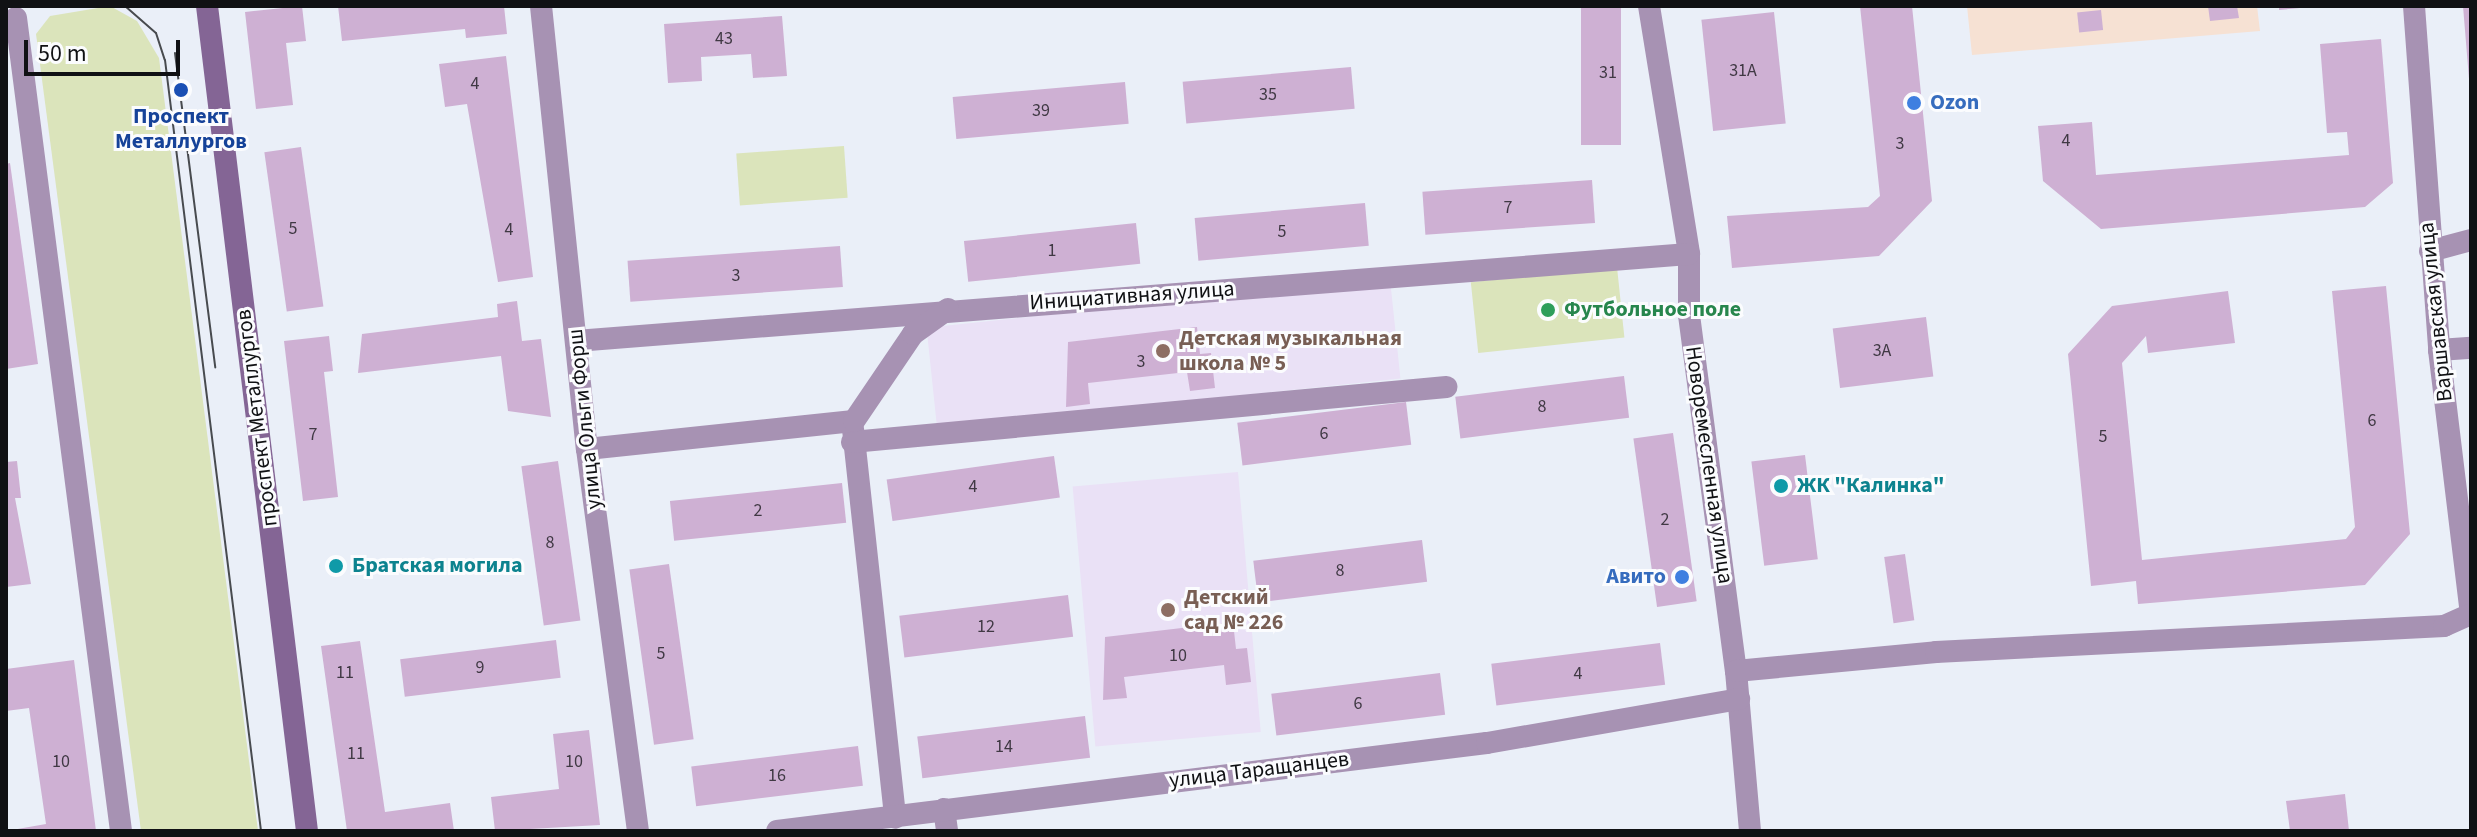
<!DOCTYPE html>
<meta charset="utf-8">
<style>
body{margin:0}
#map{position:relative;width:2477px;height:837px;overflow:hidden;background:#eaeff8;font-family:"Source Sans 3",sans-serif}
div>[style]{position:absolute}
.education>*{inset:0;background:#eae1f6;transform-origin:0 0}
.medical>*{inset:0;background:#f6e1d3}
.green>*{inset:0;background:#dbe4bb;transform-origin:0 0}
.building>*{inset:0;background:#ceb0d3;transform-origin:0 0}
.minor>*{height:22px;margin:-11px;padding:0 11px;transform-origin:11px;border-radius:11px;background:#a792b3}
.secondary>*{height:22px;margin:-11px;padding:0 11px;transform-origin:11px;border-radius:11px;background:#846595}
.tram>*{height:2px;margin:-1px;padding:0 1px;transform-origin:1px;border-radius:1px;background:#484b4f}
.dots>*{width:22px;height:22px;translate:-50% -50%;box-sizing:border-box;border:4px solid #fbfcfe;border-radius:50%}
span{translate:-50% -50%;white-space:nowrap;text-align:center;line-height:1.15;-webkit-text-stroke:6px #fbfcfe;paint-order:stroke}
.number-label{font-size:18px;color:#403944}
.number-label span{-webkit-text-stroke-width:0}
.shop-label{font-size:22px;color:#366cbe;font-weight:700}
.left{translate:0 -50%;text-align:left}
.right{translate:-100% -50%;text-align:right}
.transit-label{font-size:22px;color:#164399;font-weight:700}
.street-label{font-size:22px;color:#101114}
.leisure-label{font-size:22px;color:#27864d;font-weight:700}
.education-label{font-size:22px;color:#785e54;font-weight:700}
.culture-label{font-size:22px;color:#0d838f;font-weight:700}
.frame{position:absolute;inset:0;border:8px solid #101114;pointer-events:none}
.scale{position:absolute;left:24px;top:40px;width:156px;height:36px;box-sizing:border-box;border:4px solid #101114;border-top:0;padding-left:10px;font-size:24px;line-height:28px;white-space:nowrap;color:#101114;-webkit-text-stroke:6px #fbfcfe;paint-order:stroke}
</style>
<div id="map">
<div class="education">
<i style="left:1390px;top:279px;width:100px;height:466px;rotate:84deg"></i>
<i style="left:1238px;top:472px;width:261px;height:166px;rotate:85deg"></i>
</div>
<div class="medical">
<i style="clip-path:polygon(1967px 6px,2257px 6px,2260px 31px,1972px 55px)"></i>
</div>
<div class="green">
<i style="clip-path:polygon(110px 6px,137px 21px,159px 58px,258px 831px,141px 831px,36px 34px,50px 16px)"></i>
<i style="left:844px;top:146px;width:52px;height:108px;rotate:86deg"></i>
<i style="left:1617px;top:267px;width:71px;height:147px;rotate:84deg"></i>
</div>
<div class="building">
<i style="clip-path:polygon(302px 6px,306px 41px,286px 43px,293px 105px,256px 109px,245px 12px)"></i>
<i style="clip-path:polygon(338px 6px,504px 6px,507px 34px,466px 38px,465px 29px,342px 41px)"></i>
<i style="left:1581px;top:6px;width:40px;height:139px"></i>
<i style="clip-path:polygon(1860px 6px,1912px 6px,1932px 201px,1879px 256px,1732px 268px,1727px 216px,1868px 207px,1880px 196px)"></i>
<i style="clip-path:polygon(2208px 6px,2237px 6px,2239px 18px,2210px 21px)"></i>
<i style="clip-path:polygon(2279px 6px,2300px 6px,2300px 8px,2279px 10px)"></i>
<i style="clip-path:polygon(2463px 6px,2471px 6px,2471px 79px,2469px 79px)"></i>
<i style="left:2101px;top:10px;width:20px;height:24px;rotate:84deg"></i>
<i style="left:1774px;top:12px;width:112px;height:73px;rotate:84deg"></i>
<i style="clip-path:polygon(782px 16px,787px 76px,753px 78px,751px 54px,701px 57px,702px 81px,668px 83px,664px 24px)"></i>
<i style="clip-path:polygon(2381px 39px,2393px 183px,2365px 207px,2101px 229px,2043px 181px,2038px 126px,2092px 122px,2096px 175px,2349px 155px,2347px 132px,2327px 133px,2320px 44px)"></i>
<i style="clip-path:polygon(506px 56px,533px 277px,498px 282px,467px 104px,445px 107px,439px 64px)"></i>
<i style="left:1351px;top:67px;width:42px;height:169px;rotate:85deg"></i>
<i style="left:1125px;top:82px;width:42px;height:173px;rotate:85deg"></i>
<i style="left:301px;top:147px;width:161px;height:37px;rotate:82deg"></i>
<i style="clip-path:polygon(10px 163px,38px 364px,6px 369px,6px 164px)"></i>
<i style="left:1592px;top:180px;width:43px;height:170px;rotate:86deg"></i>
<i style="left:1365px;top:203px;width:43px;height:171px;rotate:85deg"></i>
<i style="left:1136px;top:223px;width:41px;height:173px;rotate:84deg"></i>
<i style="left:840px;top:246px;width:41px;height:213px;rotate:86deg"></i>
<i style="clip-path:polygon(2386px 286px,2410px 534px,2365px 585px,2138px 604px,2136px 581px,2091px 586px,2068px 354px,2112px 306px,2228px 291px,2235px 343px,2148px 353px,2146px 336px,2122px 363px,2142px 560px,2346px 539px,2355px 527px,2332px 291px)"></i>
<i style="clip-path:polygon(517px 301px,522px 341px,541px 339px,551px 417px,508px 411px,501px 356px,358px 373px,362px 334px,498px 317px,497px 304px)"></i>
<i style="left:1926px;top:317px;width:60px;height:94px;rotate:83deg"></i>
<i style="clip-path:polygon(1197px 327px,1200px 354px,1211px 353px,1215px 388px,1190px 391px,1187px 372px,1088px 383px,1090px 404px,1066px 407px,1068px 342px)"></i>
<i style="clip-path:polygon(329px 336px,333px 371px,324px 372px,338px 497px,303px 501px,284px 341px)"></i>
<i style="left:1624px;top:376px;width:42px;height:170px;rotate:83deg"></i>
<i style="left:1406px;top:402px;width:43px;height:170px;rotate:83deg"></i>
<i style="left:1673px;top:433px;width:170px;height:40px;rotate:82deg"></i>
<i style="left:1805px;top:455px;width:105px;height:54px;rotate:83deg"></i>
<i style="left:1054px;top:456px;width:42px;height:169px;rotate:82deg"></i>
<i style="clip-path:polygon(17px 461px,21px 498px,15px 498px,31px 584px,6px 587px,6px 462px)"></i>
<i style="left:558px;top:461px;width:161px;height:37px;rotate:82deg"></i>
<i style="left:842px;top:483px;width:40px;height:173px;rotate:84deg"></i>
<i style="left:1422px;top:540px;width:42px;height:170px;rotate:83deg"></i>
<i style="left:1905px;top:554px;width:67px;height:21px;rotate:82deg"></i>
<i style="left:669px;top:564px;width:177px;height:40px;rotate:82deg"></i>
<i style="left:1068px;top:595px;width:42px;height:170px;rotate:83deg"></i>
<i style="clip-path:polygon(1233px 622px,1236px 649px,1247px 648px,1251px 682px,1226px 685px,1224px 665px,1124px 677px,1127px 698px,1103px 700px,1105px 637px)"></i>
<i style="left:556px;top:640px;width:38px;height:157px;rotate:83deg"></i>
<i style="clip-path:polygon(360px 641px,385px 812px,450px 803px,454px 831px,347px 831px,321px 646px)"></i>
<i style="left:1660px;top:643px;width:42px;height:170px;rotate:83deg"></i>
<i style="clip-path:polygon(74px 660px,96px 831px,6px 831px,46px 824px,29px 708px,6px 711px,6px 669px)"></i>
<i style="left:1440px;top:673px;width:42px;height:170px;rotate:83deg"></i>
<i style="left:1085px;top:716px;width:42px;height:169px;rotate:83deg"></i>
<i style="clip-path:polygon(589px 730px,600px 825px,495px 831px,491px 797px,559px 789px,553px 734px)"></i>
<i style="left:858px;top:746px;width:40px;height:168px;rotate:83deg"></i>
<i style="clip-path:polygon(2345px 794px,2349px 831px,2290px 831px,2286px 801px)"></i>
</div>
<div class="minor">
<i style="left:541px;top:6px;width:445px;rotate:84.1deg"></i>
<i style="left:587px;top:449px;width:385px;rotate:82.4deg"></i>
<i style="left:1649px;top:6px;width:251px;rotate:80.8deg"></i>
<i style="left:1689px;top:254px;width:61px;rotate:90deg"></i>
<i style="left:1689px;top:315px;width:359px;rotate:82.5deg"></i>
<i style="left:1736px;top:671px;width:161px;rotate:85deg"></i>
<i style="left:2414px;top:6px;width:345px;rotate:85.8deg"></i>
<i style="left:2439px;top:350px;width:267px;rotate:83.1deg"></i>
<i style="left:16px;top:18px;width:820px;rotate:82.64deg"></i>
<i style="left:2430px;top:251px;width:42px;rotate:-15deg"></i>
<i style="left:576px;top:341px;width:1116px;rotate:-4.47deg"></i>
<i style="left:2439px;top:350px;width:32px;rotate:-4deg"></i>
<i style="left:853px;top:429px;width:391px;rotate:83.8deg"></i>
<i style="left:852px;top:442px;width:597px;rotate:-5.29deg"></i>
<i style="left:587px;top:449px;width:268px;rotate:-6deg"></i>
<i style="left:854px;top:421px;width:105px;rotate:-55.9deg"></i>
<i style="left:913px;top:334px;width:43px;rotate:-35.5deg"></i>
<i style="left:1736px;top:671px;width:201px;rotate:-5.4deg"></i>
<i style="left:1936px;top:652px;width:509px;rotate:-2.93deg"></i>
<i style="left:2444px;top:626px;width:27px;rotate:-24deg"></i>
<i style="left:944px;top:809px;width:22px;rotate:82deg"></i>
<i style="left:777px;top:831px;width:715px;rotate:-7.07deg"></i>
<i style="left:1487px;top:743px;width:256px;rotate:-9.9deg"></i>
</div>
<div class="secondary">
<i style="left:207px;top:6px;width:831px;rotate:83.09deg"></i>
</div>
<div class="tram">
<i style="left:125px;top:6px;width:41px;rotate:41.1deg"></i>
<i style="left:156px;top:33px;width:28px;rotate:72deg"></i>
<i style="left:165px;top:60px;width:777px;rotate:82.9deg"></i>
<i style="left:175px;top:53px;width:317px;rotate:82.7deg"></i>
</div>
<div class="dots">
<i style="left:181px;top:90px;background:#1a4fb4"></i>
<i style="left:1914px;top:103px;background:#3f7fe0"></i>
<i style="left:1548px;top:310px;background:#2e9e5b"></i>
<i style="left:1163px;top:351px;background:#8d6e63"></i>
<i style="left:1781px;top:486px;background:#0f9aa8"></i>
<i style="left:336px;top:566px;background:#0f9aa8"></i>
<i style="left:1682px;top:577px;background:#3f7fe0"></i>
<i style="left:1168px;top:610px;background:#8d6e63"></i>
</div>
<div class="number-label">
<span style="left:724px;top:39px">43</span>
<span style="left:1743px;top:71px">31А</span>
<span style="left:1608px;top:73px">31</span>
<span style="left:475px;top:84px">4</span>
<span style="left:1268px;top:95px">35</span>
<span style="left:1041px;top:111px">39</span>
<span style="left:2066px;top:141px">4</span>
<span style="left:1900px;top:144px">3</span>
<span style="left:1508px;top:208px">7</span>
<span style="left:293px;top:229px">5</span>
<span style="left:509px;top:230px">4</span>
<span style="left:1282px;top:232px">5</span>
<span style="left:1052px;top:251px">1</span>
<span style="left:736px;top:276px">3</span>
<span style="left:1882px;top:351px">3А</span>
<span style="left:1141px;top:362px">3</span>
<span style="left:1542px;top:407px">8</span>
<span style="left:2372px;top:421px">6</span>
<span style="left:1324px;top:434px">6</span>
<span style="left:313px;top:435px">7</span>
<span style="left:2103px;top:437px">5</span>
<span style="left:973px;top:487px">4</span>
<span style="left:758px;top:511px">2</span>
<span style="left:1665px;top:520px">2</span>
<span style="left:550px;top:543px">8</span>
<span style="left:1340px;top:571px">8</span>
<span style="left:986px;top:627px">12</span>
<span style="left:661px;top:654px">5</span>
<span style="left:1178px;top:656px">10</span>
<span style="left:480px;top:668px">9</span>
<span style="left:345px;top:673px">11</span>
<span style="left:1578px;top:674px">4</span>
<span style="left:1358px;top:704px">6</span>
<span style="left:1004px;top:747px">14</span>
<span style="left:356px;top:754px">11</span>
<span style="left:61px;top:762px">10</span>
<span style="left:574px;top:762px">10</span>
<span style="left:777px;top:776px">16</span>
</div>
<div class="shop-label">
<span class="left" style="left:1930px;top:103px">Ozon</span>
<span class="right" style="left:1666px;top:577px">Авито</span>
</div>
<div class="transit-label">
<span style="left:181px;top:129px">Проспект<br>Металлургов</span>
</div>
<div class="street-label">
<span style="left:1132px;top:296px;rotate:-4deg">Инициативная улица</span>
<span style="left:2436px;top:312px;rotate:-96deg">Варшавская улица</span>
<span style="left:257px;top:418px;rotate:-97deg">проспект Металлургов</span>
<span style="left:585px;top:419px;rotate:-96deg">улица Ольги Форш</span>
<span style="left:1709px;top:465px;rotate:82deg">Новоремесленная улица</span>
<span style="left:1259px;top:770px;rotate:-7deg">улица Таращанцев</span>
</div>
<div class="leisure-label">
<span class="left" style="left:1564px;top:310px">Футбольное поле</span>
</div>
<div class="education-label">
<span class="left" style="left:1179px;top:351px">Детская музыкальная<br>школа № 5</span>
<span class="left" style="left:1184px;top:610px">Детский<br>сад № 226</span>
</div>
<div class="culture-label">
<span class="left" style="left:1797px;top:486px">ЖК "Калинка"</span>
<span class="left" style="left:352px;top:566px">Братская могила</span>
</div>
<div class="frame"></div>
<div class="scale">50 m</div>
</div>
